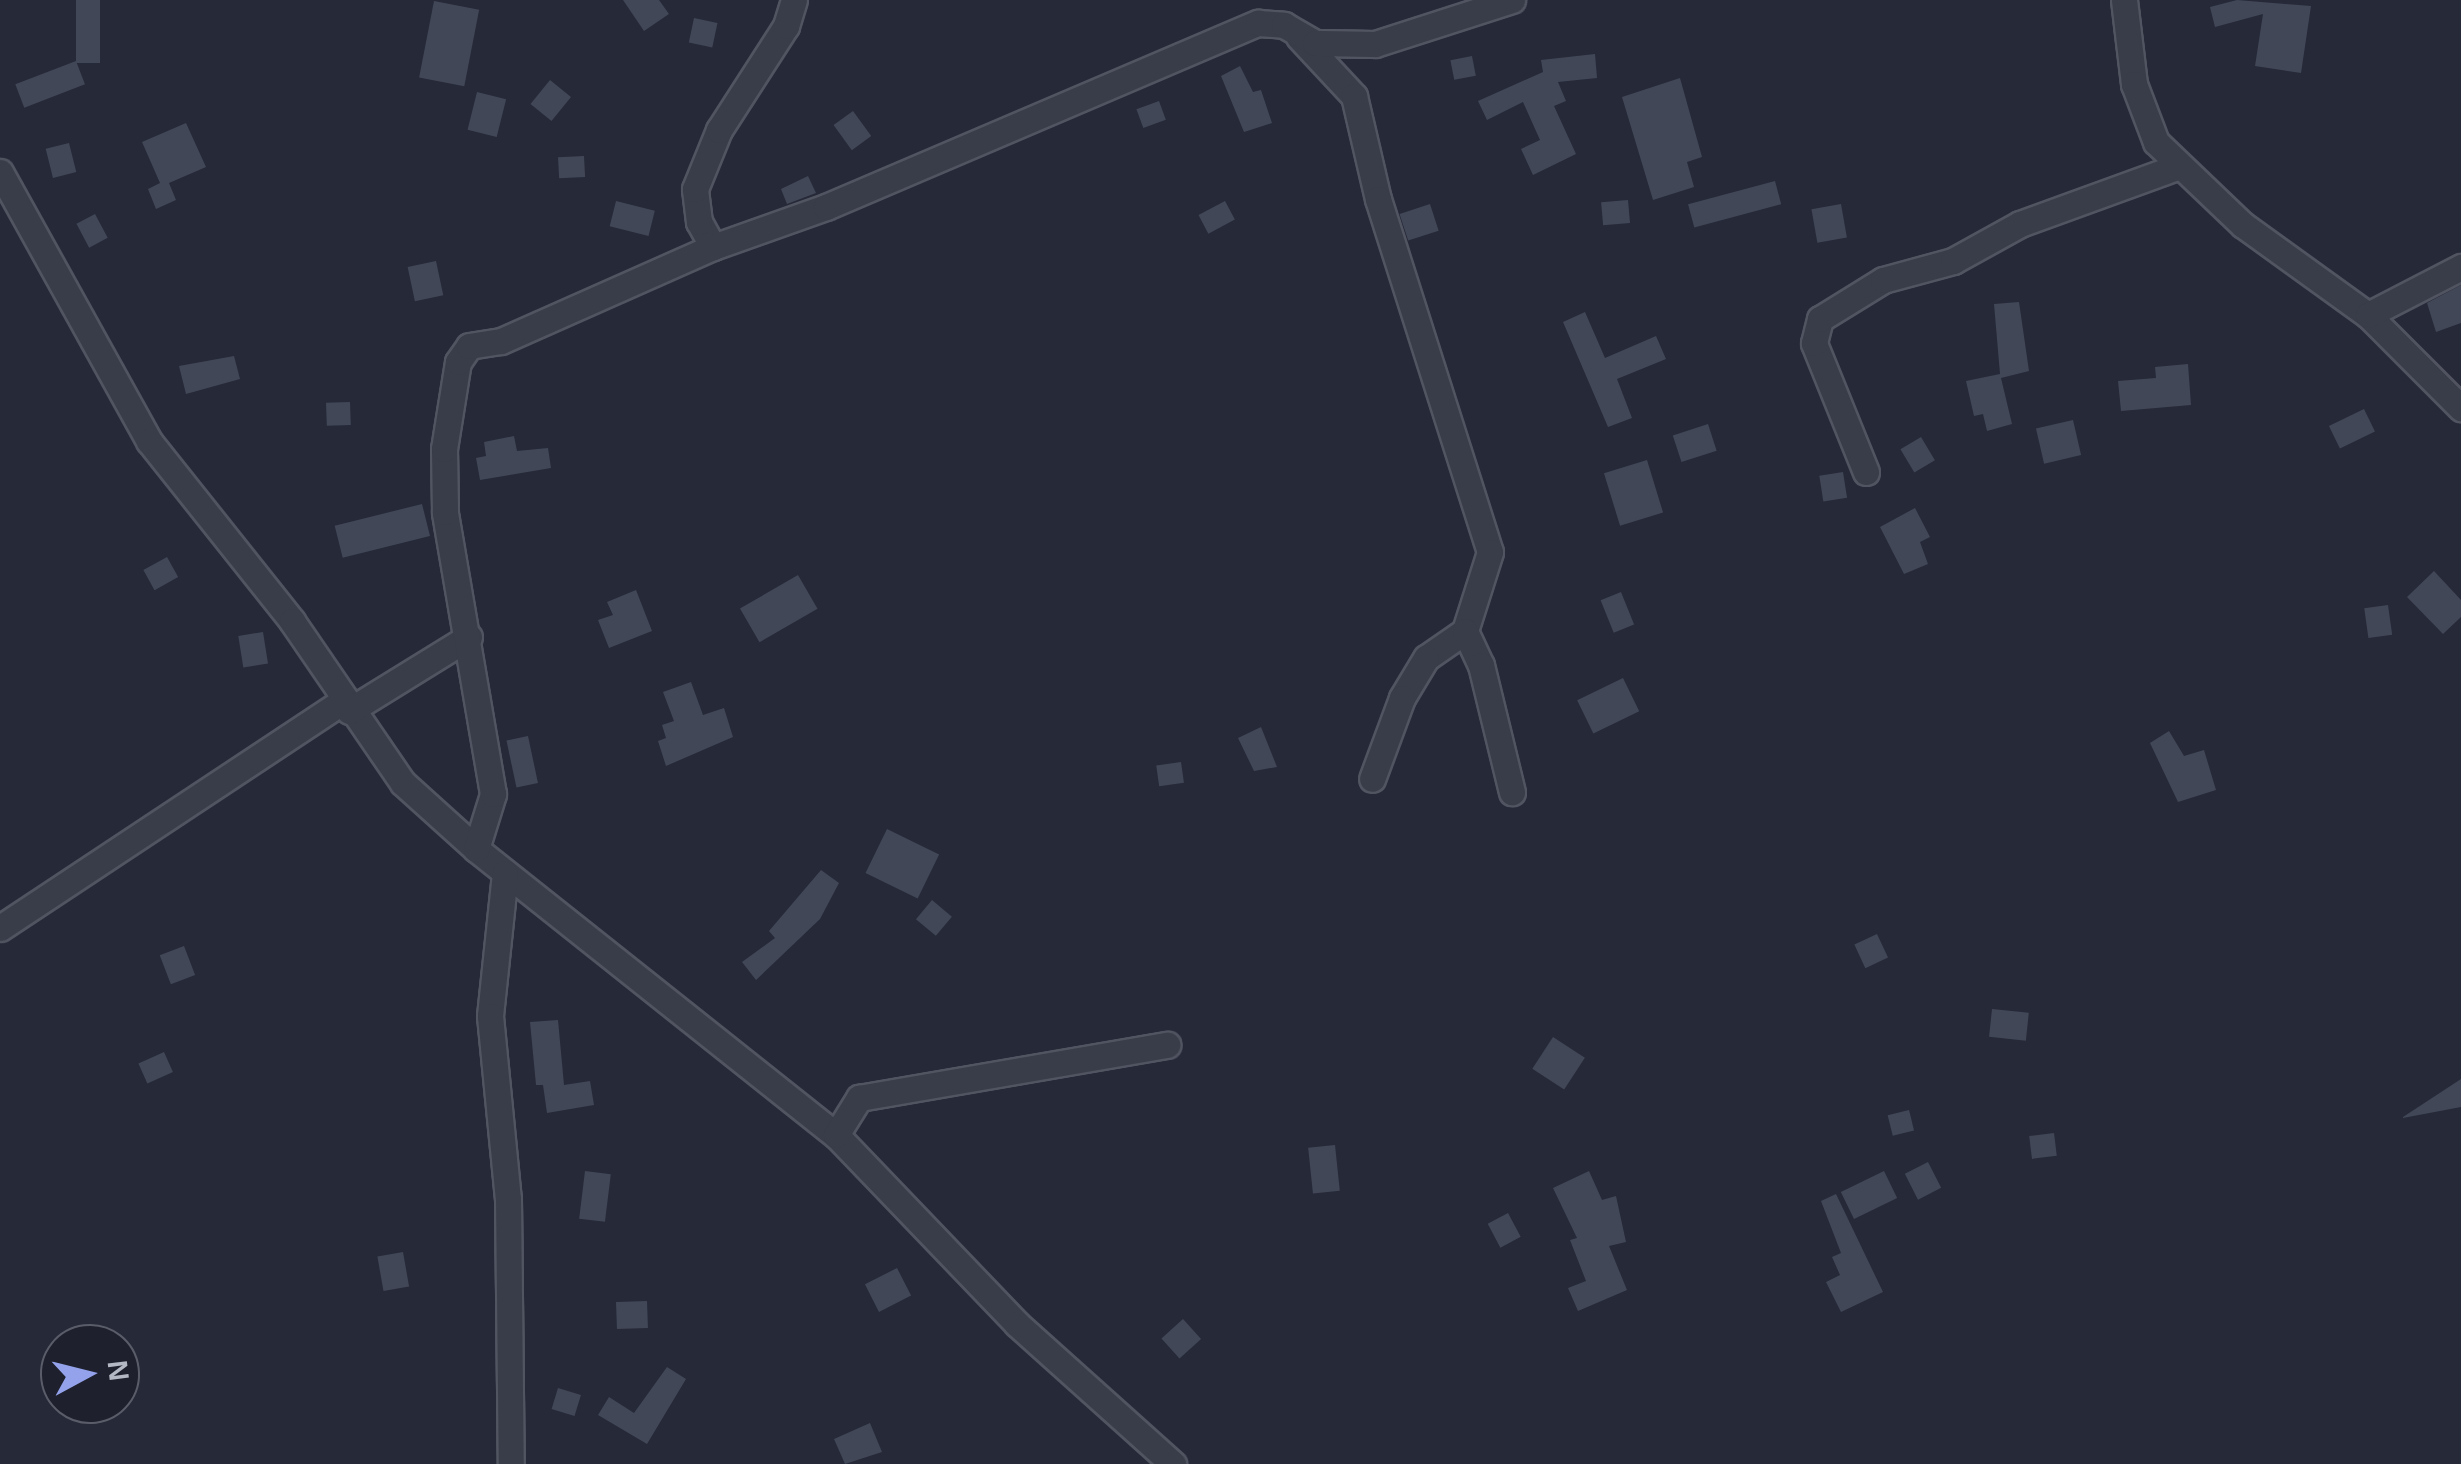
<!DOCTYPE html>
<style>
body{margin:0}
#map{position:relative;width:2461px;height:1464px;overflow:hidden;background:#252938;font-family:Arial,sans-serif}
div>[style]{position:absolute}
.building>*{inset:0;background:#424757;transform-origin:0 0}
.roads{filter:drop-shadow(2px 0 #515461) drop-shadow(-2px 0 #515461) drop-shadow(0 2px #515461) drop-shadow(0 -2px #515461)}
.minor>*{height:25px;margin:-12.5px;padding:0 12.5px;transform-origin:12.5px;border-radius:12.5px;background:#393c49}
span{translate:-50% -50%;white-space:nowrap;text-align:center;line-height:1.15;-webkit-text-stroke:10px #1e212d;paint-order:stroke}
.north{position:absolute;left:40px;top:1324px;width:100px;height:100px;box-sizing:border-box;background:#1e212d;border:2px solid #5a5d69;border-radius:50%;rotate:83deg;font-size:28px;font-weight:700;line-height:40px;text-align:center;color:#b4b7c4}
.north::after{content:'';display:block;margin:auto;width:35px;height:45px;background:#93a2ea;clip-path:polygon(50% 0,100% 100%,50% 72%,0 100%)}
</style>
<div id="map">
<div class="building">
<i style="left:76px;top:0;width:24px;height:63px"></i>
<i style="clip-path:polygon(623px 0,659px 0,669px 14px,644px 31px)"></i>
<i style="clip-path:polygon(2237px 0,2311px 6px,2301px 73px,2255px 66px,2263px 14px,2215px 27px,2210px 7px)"></i>
<i style="left:434px;top:1px;width:46px;height:78px;rotate:11deg"></i>
<i style="left:694px;top:18px;width:24px;height:25px;rotate:12deg"></i>
<i style="clip-path:polygon(1595px 54px,1597px 78px,1558px 82px,1566px 101px,1554px 106px,1576px 154px,1533px 175px,1521px 149px,1540px 140px,1523px 102px,1487px 120px,1478px 101px,1543px 72px,1541px 60px)"></i>
<i style="left:1472px;top:56px;width:20px;height:22px;rotate:79deg"></i>
<i style="left:76px;top:61px;width:25px;height:65px;rotate:69deg"></i>
<i style="clip-path:polygon(1240px 66px,1253px 92px,1261px 90px,1272px 123px,1244px 132px,1221px 76px)"></i>
<i style="clip-path:polygon(1680px 78px,1702px 157px,1687px 162px,1694px 187px,1653px 200px,1622px 97px)"></i>
<i style="left:550px;top:80px;width:27px;height:31px;rotate:39deg"></i>
<i style="left:477px;top:92px;width:30px;height:39px;rotate:14deg"></i>
<i style="left:1159px;top:101px;width:20px;height:24px;rotate:70deg"></i>
<i style="left:853px;top:111px;width:31px;height:24px;rotate:54deg"></i>
<i style="clip-path:polygon(186px 123px,206px 167px,169px 183px,176px 200px,156px 209px,148px 189px,160px 183px,142px 142px)"></i>
<i style="left:69px;top:143px;width:30px;height:24px;rotate:76deg"></i>
<i style="left:584px;top:156px;width:21px;height:26px;rotate:87deg"></i>
<i style="clip-path:polygon(808px 176px,816px 193px,787px 204px,781px 189px)"></i>
<i style="left:1775px;top:181px;width:24px;height:90px;rotate:75deg"></i>
<i style="left:1628px;top:200px;width:23px;height:27px;rotate:85deg"></i>
<i style="left:616px;top:201px;width:40px;height:26px;rotate:14deg"></i>
<i style="left:1225px;top:201px;width:21px;height:30px;rotate:62deg"></i>
<i style="left:1430px;top:204px;width:28px;height:32px;rotate:72deg"></i>
<i style="left:1841px;top:204px;width:34px;height:30px;rotate:80deg"></i>
<i style="left:95px;top:214px;width:27px;height:21px;rotate:62deg"></i>
<i style="left:436px;top:261px;width:35px;height:29px;rotate:78deg"></i>
<i style="clip-path:polygon(2461px 285px,2461px 323px,2436px 332px,2427px 303px)"></i>
<i style="clip-path:polygon(2019px 302px,2029px 371px,2001px 378px,2012px 424px,1987px 431px,1983px 414px,1974px 416px,1966px 381px,2000px 374px,1994px 304px)"></i>
<i style="clip-path:polygon(1585px 312px,1605px 358px,1656px 336px,1666px 359px,1617px 379px,1632px 418px,1608px 427px,1563px 322px)"></i>
<i style="clip-path:polygon(234px 356px,240px 379px,186px 394px,179px 366px)"></i>
<i style="clip-path:polygon(2188px 364px,2191px 405px,2121px 411px,2118px 381px,2156px 378px,2155px 367px)"></i>
<i style="left:350px;top:402px;width:23px;height:24px;rotate:88deg"></i>
<i style="left:2364px;top:409px;width:25px;height:39px;rotate:64deg"></i>
<i style="left:2073px;top:420px;width:36px;height:38px;rotate:77deg"></i>
<i style="left:1708px;top:424px;width:28px;height:37px;rotate:72deg"></i>
<i style="clip-path:polygon(514px 436px,517px 451px,548px 448px,551px 468px,480px 480px,476px 458px,486px 456px,484px 442px)"></i>
<i style="left:1921px;top:437px;width:27px;height:24px;rotate:59deg"></i>
<i style="left:1647px;top:460px;width:55px;height:45px;rotate:73deg"></i>
<i style="left:1843px;top:472px;width:26px;height:24px;rotate:81deg"></i>
<i style="left:422px;top:504px;width:33px;height:90px;rotate:76deg"></i>
<i style="clip-path:polygon(1915px 508px,1930px 537px,1920px 542px,1928px 564px,1904px 574px,1880px 527px)"></i>
<i style="left:167px;top:557px;width:23px;height:27px;rotate:61deg"></i>
<i style="clip-path:polygon(2434px 571px,2461px 600px,2461px 617px,2443px 634px,2407px 597px)"></i>
<i style="left:798px;top:575px;width:39px;height:67px;rotate:60deg"></i>
<i style="clip-path:polygon(636px 590px,652px 631px,609px 648px,598px 620px,613px 615px,607px 602px)"></i>
<i style="left:1621px;top:592px;width:35px;height:22px;rotate:68deg"></i>
<i style="left:2388px;top:605px;width:30px;height:24px;rotate:82deg"></i>
<i style="left:263px;top:632px;width:32px;height:25px;rotate:81deg"></i>
<i style="left:1623px;top:678px;width:37px;height:51px;rotate:64deg"></i>
<i style="clip-path:polygon(691px 682px,703px 715px,724px 708px,733px 737px,666px 766px,658px 741px,666px 738px,662px 725px,674px 721px,663px 692px)"></i>
<i style="clip-path:polygon(1261px 727px,1277px 767px,1254px 771px,1238px 738px)"></i>
<i style="clip-path:polygon(2169px 731px,2184px 756px,2204px 750px,2216px 790px,2178px 802px,2150px 743px)"></i>
<i style="left:528px;top:736px;width:48px;height:22px;rotate:78deg"></i>
<i style="left:1181px;top:762px;width:21px;height:25px;rotate:82deg"></i>
<i style="left:887px;top:829px;width:58px;height:49px;rotate:26deg"></i>
<i style="clip-path:polygon(821px 870px,839px 883px,820px 919px,756px 980px,742px 962px,775px 938px,769px 931px)"></i>
<i style="left:932px;top:900px;width:26px;height:25px;rotate:40deg"></i>
<i style="left:1877px;top:934px;width:26px;height:25px;rotate:65deg"></i>
<i style="left:184px;top:946px;width:31px;height:26px;rotate:69deg"></i>
<i style="left:1992px;top:1009px;width:37px;height:28px;rotate:6deg"></i>
<i style="clip-path:polygon(558px 1020px,564px 1085px,590px 1081px,594px 1105px,547px 1113px,543px 1085px,536px 1085px,530px 1022px)"></i>
<i style="left:1553px;top:1037px;width:38px;height:38px;rotate:33deg"></i>
<i style="left:164px;top:1052px;width:22px;height:28px;rotate:66deg"></i>
<i style="clip-path:polygon(2461px 1079px,2461px 1107px,2403px 1118px,2403px 1117px)"></i>
<i style="left:1909px;top:1110px;width:21px;height:22px;rotate:76deg"></i>
<i style="left:2054px;top:1133px;width:23px;height:25px;rotate:83deg"></i>
<i style="left:1335px;top:1145px;width:46px;height:27px;rotate:84deg"></i>
<i style="left:1928px;top:1162px;width:29px;height:26px;rotate:63deg"></i>
<i style="left:585px;top:1171px;width:26px;height:48px;rotate:7deg"></i>
<i style="clip-path:polygon(1589px 1171px,1602px 1200px,1616px 1196px,1626px 1242px,1609px 1246px,1627px 1290px,1578px 1311px,1568px 1288px,1586px 1281px,1570px 1240px,1577px 1238px,1553px 1188px)"></i>
<i style="left:1884px;top:1171px;width:30px;height:48px;rotate:64deg"></i>
<i style="clip-path:polygon(1836px 1194px,1883px 1292px,1841px 1312px,1826px 1282px,1840px 1275px,1832px 1257px,1841px 1253px,1821px 1201px)"></i>
<i style="left:1508px;top:1213px;width:27px;height:23px;rotate:62deg"></i>
<i style="left:403px;top:1252px;width:35px;height:26px;rotate:80deg"></i>
<i style="left:897px;top:1268px;width:31px;height:36px;rotate:63deg"></i>
<i style="left:647px;top:1301px;width:27px;height:31px;rotate:88deg"></i>
<i style="left:1183px;top:1319px;width:27px;height:29px;rotate:48deg"></i>
<i style="clip-path:polygon(667px 1367px,686px 1379px,647px 1444px,598px 1415px,609px 1397px,634px 1413px)"></i>
<i style="left:558px;top:1388px;width:24px;height:22px;rotate:17deg"></i>
<i style="clip-path:polygon(870px 1423px,882px 1452px,845px 1464px,834px 1439px)"></i>
</div>
<div class="roads">
<div class="minor">
<i style="left:2124px;top:0;width:85px;rotate:83.2deg"></i>
<i style="left:2134px;top:84px;width:62px;rotate:69.2deg"></i>
<i style="left:2156px;top:142px;width:120px;rotate:43.7deg"></i>
<i style="left:2243px;top:225px;width:154px;rotate:35.8deg"></i>
<i style="left:2368px;top:315px;width:132px;rotate:45deg"></i>
<i style="left:1299px;top:37px;width:81px;rotate:47deg"></i>
<i style="left:1354px;top:96px;width:106px;rotate:76.9deg"></i>
<i style="left:1378px;top:199px;width:370px;rotate:72.4deg"></i>
<i style="left:1490px;top:552px;width:83px;rotate:107.6deg"></i>
<i style="left:1465px;top:631px;width:47px;rotate:145.3deg"></i>
<i style="left:1426px;top:658px;width:47px;rotate:121deg"></i>
<i style="left:1402px;top:698px;width:86px;rotate:110.3deg"></i>
<i style="left:0;top:172px;width:308px;rotate:61deg"></i>
<i style="left:149px;top:441px;width:230px;rotate:51.5deg"></i>
<i style="left:292px;top:621px;width:196px;rotate:55.6deg"></i>
<i style="left:403px;top:783px;width:98px;rotate:42.1deg"></i>
<i style="left:476px;top:849px;width:460px;rotate:38.5deg"></i>
<i style="left:836px;top:1135px;width:262px;rotate:46.2deg"></i>
<i style="left:1017px;top:1324px;width:210px;rotate:41.9deg"></i>
<i style="left:713px;top:247px;width:29px;rotate:-119deg"></i>
<i style="left:699px;top:222px;width:33px;rotate:-97deg"></i>
<i style="left:695px;top:189px;width:64px;rotate:-67.9deg"></i>
<i style="left:719px;top:130px;width:124px;rotate:-57.2deg"></i>
<i style="left:786px;top:26px;width:27px;rotate:-73deg"></i>
<i style="left:2368px;top:315px;width:105px;rotate:-27.3deg"></i>
<i style="left:1866px;top:472px;width:139px;rotate:-112deg"></i>
<i style="left:1814px;top:343px;width:25px;rotate:-76deg"></i>
<i style="left:1820px;top:319px;width:74px;rotate:-31.8deg"></i>
<i style="left:1883px;top:280px;width:73px;rotate:-15.2deg"></i>
<i style="left:1953px;top:261px;width:77px;rotate:-28.9deg"></i>
<i style="left:2020px;top:224px;width:169px;rotate:-20deg"></i>
<i style="left:1465px;top:631px;width:38px;rotate:65deg"></i>
<i style="left:1481px;top:665px;width:131px;rotate:76.3deg"></i>
<i style="left:349px;top:711px;width:141px;rotate:-31.7deg"></i>
<i style="left:476px;top:849px;width:58px;rotate:-72.8deg"></i>
<i style="left:493px;top:794px;width:286px;rotate:-99.7deg"></i>
<i style="left:445px;top:512px;width:63px;rotate:-90.9deg"></i>
<i style="left:444px;top:449px;width:88px;rotate:-80.9deg"></i>
<i style="left:458px;top:362px;width:19px;rotate:-55deg"></i>
<i style="left:469px;top:346px;width:32px;rotate:-9deg"></i>
<i style="left:501px;top:341px;width:232px;rotate:-23.9deg"></i>
<i style="left:713px;top:247px;width:120px;rotate:-19.5deg"></i>
<i style="left:826px;top:207px;width:470px;rotate:-23.1deg"></i>
<i style="left:1258px;top:23px;width:26px;rotate:4deg"></i>
<i style="left:1284px;top:25px;width:36px;rotate:30deg"></i>
<i style="left:1315px;top:43px;width:60px;rotate:1deg"></i>
<i style="left:1375px;top:44px;width:144px;rotate:-17.8deg"></i>
<i style="left:505px;top:873px;width:144px;rotate:96deg"></i>
<i style="left:490px;top:1016px;width:184px;rotate:84.4deg"></i>
<i style="left:508px;top:1199px;width:265px;rotate:89.4deg"></i>
<i style="left:0;top:928px;width:411px;rotate:-33.5deg"></i>
<i style="left:836px;top:1135px;width:44px;rotate:-58.1deg"></i>
<i style="left:859px;top:1098px;width:313px;rotate:-9.8deg"></i>
</div>
</div>
<div class="north">N</div>
</div>
